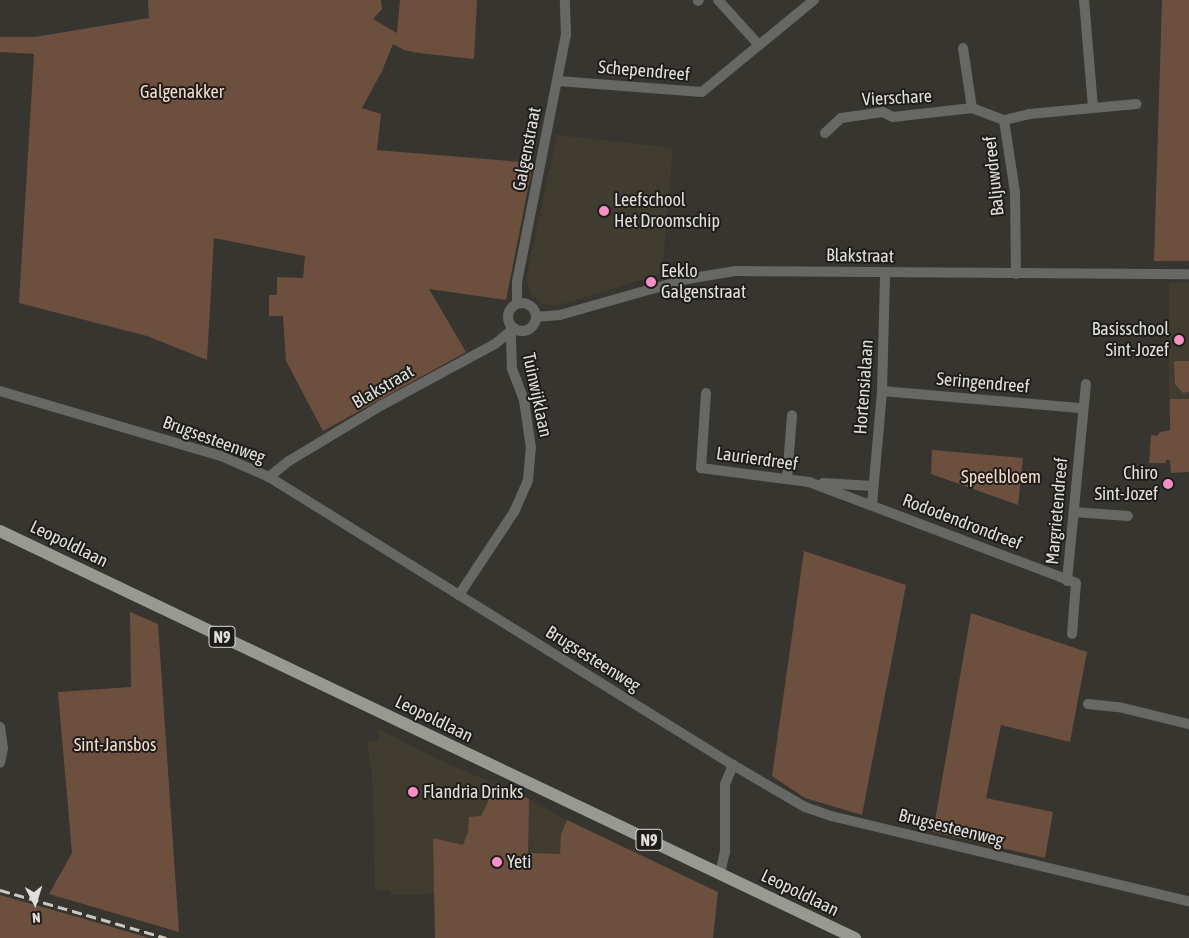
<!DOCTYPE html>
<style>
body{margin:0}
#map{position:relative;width:1189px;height:938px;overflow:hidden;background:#37352f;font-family:"Asap Condensed",sans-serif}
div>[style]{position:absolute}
.built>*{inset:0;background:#403c30;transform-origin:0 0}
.green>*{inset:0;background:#6d4f3e}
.street>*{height:10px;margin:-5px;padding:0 5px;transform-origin:5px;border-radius:5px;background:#676865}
.street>.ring{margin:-5px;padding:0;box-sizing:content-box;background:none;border:10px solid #676865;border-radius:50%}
.primary>*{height:12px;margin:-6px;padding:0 6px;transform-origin:6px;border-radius:6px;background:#989992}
.rail>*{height:3px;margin-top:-1.5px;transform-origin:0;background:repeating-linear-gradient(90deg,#c8c7c2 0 10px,transparent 0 15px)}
.dots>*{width:14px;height:14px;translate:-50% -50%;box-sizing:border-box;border:2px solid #1e1d1a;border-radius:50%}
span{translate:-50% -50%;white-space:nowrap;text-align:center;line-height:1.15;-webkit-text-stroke:4px #1e1d1a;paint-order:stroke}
.shield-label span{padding:1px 4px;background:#1e1d1a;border:1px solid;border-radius:4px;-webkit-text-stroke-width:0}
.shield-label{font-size:16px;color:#e0dfdb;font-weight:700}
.street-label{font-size:18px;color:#e0dfdb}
.park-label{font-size:18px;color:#f5dacb}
.poi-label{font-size:18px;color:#e0dfdb}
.left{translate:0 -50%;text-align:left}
.right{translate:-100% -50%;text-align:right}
.north{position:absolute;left:10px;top:878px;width:50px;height:50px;-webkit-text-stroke:4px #1e1d1a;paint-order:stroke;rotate:175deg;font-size:14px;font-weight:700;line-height:20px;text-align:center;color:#e0dfdb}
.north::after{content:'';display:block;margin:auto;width:18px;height:22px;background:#e0dfdb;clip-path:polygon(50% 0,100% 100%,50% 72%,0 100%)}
</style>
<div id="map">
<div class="built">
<i style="clip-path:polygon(557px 135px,673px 148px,662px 274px,556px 306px,542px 304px,532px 296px,526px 279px)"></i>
<i style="left:1189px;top:283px;width:133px;height:20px;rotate:90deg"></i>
<i style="clip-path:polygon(377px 728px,431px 756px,529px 799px,567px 820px,561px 834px,559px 870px,435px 938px,434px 894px,391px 895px,391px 890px,375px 891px,372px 772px,367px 741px,379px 741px)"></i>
</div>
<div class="green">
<i style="clip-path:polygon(148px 0,381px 0,382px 9px,373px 19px,397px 33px,400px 0,477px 0,474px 59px,418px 53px,404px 50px,393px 44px,382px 71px,362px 108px,381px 114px,377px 150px,533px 163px,506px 300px,429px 289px,466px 352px,323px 431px,286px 361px,283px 316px,269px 316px,269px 295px,277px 295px,277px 277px,303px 278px,305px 256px,214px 238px,207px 360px,147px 336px,19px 303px,34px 54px,0 52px,0 37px,35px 37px,149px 18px)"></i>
<i style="clip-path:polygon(1162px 0,1189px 0,1189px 261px,1154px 261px)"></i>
<i style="clip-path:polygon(1174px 361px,1189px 361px,1189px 392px,1183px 393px,1175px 384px)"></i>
<i style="clip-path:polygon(1170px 399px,1189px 399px,1189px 472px,1171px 473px,1170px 460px,1166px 460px,1166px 463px,1149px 463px,1151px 435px,1157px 436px,1160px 432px,1170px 430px)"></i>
<i style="clip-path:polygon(932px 450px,1023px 458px,1018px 505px,931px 474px)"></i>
<i style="clip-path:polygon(804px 551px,906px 585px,862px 815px,805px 798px,772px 776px)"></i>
<i style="clip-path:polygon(130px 612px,158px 624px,179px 932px,49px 894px,72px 853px,58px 692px,131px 687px)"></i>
<i style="clip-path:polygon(971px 613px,1087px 652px,1070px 742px,1001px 725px,986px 798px,1053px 812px,1045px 858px,933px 832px)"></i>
<i style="clip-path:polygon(497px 783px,529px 799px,528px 853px,560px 854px,561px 834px,567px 820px,718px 892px,713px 938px,435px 938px,433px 838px,463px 845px,468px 832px,469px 817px,481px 816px)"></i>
<i style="clip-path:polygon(0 895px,88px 920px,149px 938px,0 938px)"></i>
</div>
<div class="street">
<i style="left:718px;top:0;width:61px;rotate:47.7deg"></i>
<i style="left:1084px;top:0;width:108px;rotate:85.2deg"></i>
<i style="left:698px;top:1px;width:1px;rotate:-45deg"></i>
<i style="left:963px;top:48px;width:61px;rotate:81.5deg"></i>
<i style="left:558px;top:81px;width:144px;rotate:4.4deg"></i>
<i style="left:702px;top:92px;width:145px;rotate:-39.4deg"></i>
<i style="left:825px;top:133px;width:22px;rotate:-43deg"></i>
<i style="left:841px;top:118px;width:42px;rotate:-8.1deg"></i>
<i style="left:883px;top:112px;width:11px;rotate:27deg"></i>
<i style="left:893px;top:117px;width:80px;rotate:-6.5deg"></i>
<i style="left:972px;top:108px;width:34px;rotate:21deg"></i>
<i style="left:1016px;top:274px;width:82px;rotate:-90.7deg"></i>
<i style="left:1015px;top:192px;width:73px;rotate:-98.7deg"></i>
<i style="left:1004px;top:120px;width:26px;rotate:-13deg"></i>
<i style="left:1029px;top:114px;width:108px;rotate:-5.3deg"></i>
<i style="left:517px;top:303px;width:21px;rotate:-90deg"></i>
<i style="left:517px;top:282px;width:252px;rotate:-78.8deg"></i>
<i style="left:566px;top:35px;width:35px;rotate:-92deg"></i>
<i class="ring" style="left:508px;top:303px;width:18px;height:18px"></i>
<i style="left:536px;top:317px;width:24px;rotate:-5deg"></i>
<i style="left:560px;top:315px;width:132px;rotate:-15.8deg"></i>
<i style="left:687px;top:279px;width:50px;rotate:-9.3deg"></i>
<i style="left:736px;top:271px;width:453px;rotate:0.4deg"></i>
<i style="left:0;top:391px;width:230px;rotate:16.4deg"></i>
<i style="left:221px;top:456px;width:52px;rotate:23.6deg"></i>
<i style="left:269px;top:477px;width:546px;rotate:31.83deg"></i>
<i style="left:733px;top:765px;width:83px;rotate:30.3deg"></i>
<i style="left:805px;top:807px;width:28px;rotate:19deg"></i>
<i style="left:831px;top:816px;width:368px;rotate:13.4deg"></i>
<i style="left:882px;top:391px;width:201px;rotate:4.9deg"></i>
<i style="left:706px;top:393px;width:75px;rotate:93.8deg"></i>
<i style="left:701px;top:468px;width:109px;rotate:7.4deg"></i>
<i style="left:809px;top:482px;width:285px;rotate:20.7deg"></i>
<i style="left:1076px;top:583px;width:51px;rotate:94.5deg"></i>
<i style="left:269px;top:477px;width:26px;rotate:-39deg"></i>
<i style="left:289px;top:461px;width:109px;rotate:-31.1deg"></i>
<i style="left:382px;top:405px;width:128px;rotate:-28.4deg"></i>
<i style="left:495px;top:344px;width:25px;rotate:-40deg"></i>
<i style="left:787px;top:479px;width:64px;rotate:-85.5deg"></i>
<i style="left:823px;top:483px;width:50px;rotate:3.4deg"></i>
<i style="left:872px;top:504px;width:113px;rotate:-84.9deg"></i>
<i style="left:882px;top:391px;width:118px;rotate:-88.5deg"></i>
<i style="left:1074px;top:512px;width:54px;rotate:4.2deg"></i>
<i style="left:1067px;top:581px;width:198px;rotate:-84.5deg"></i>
<i style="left:459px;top:595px;width:100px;rotate:-56.5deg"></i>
<i style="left:514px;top:512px;width:35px;rotate:-66deg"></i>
<i style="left:528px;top:480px;width:32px;rotate:-85deg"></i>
<i style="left:531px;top:448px;width:49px;rotate:-98.3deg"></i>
<i style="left:524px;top:400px;width:34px;rotate:-111deg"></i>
<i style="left:512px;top:368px;width:37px;rotate:-92deg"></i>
<i style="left:1088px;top:704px;width:31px;rotate:6deg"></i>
<i style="left:1119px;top:707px;width:72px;rotate:13.7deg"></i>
<i style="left:0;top:727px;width:21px;rotate:82deg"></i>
<i style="left:3px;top:748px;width:15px;rotate:101deg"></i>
<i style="left:720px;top:873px;width:22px;rotate:-77deg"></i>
<i style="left:725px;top:852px;width:68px;rotate:-90deg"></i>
<i style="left:725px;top:784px;width:21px;rotate:-67deg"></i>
</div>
<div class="primary">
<i style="left:0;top:531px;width:947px;rotate:25.46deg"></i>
</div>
<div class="rail">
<i style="left:0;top:890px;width:173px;rotate:16.1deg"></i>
</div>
<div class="dots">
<i style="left:604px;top:211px;background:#f98fc8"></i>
<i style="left:651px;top:282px;background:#f98fc8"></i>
<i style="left:1179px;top:340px;background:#f98fc8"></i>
<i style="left:1168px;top:484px;background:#f98fc8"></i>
<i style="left:413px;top:792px;background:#f98fc8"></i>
<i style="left:497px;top:862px;background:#f98fc8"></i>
</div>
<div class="shield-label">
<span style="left:222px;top:637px">N9</span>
<span style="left:649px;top:840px">N9</span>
</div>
<div class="street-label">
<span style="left:644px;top:71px;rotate:5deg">Schependreef</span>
<span style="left:897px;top:98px;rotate:-3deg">Vierschare</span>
<span style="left:527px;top:149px;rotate:-79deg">Galgenstraat</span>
<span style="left:994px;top:176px;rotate:-96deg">Baljuwdreef</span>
<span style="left:860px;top:256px;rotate:1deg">Blakstraat</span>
<span style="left:983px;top:383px;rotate:5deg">Seringendreef</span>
<span style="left:383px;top:387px;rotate:-30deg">Blakstraat</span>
<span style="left:864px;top:387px;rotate:-86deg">Hortensialaan</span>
<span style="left:537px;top:395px;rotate:78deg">Tuinwijklaan</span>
<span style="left:214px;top:440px;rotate:20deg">Brugsesteenweg</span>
<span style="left:757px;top:459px;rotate:8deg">Laurierdreef</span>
<span style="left:1057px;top:511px;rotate:-85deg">Margrietendreef</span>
<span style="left:962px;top:522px;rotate:21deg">Rododendrondreef</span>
<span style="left:69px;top:544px;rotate:26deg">Leopoldlaan</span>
<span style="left:593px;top:659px;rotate:32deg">Brugsesteenweg</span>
<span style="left:434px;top:719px;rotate:26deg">Leopoldlaan</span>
<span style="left:951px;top:828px;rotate:14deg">Brugsesteenweg</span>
<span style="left:800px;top:893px;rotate:26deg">Leopoldlaan</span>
</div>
<div class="park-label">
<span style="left:182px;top:92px">Galgenakker</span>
<span style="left:1001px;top:477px">Speelbloem</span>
<span style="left:115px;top:745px">Sint-Jansbos</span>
</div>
<div class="poi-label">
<span class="left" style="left:614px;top:211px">Leefschool<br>Het Droomschip</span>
<span class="left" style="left:661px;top:282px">Eeklo<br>Galgenstraat</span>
<span class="right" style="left:1169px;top:340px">Basisschool<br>Sint-Jozef</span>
<span class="right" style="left:1158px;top:484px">Chiro<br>Sint-Jozef</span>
<span class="left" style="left:423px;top:792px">Flandria Drinks</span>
<span class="left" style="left:507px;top:862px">Yeti</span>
</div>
<div class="north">N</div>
</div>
